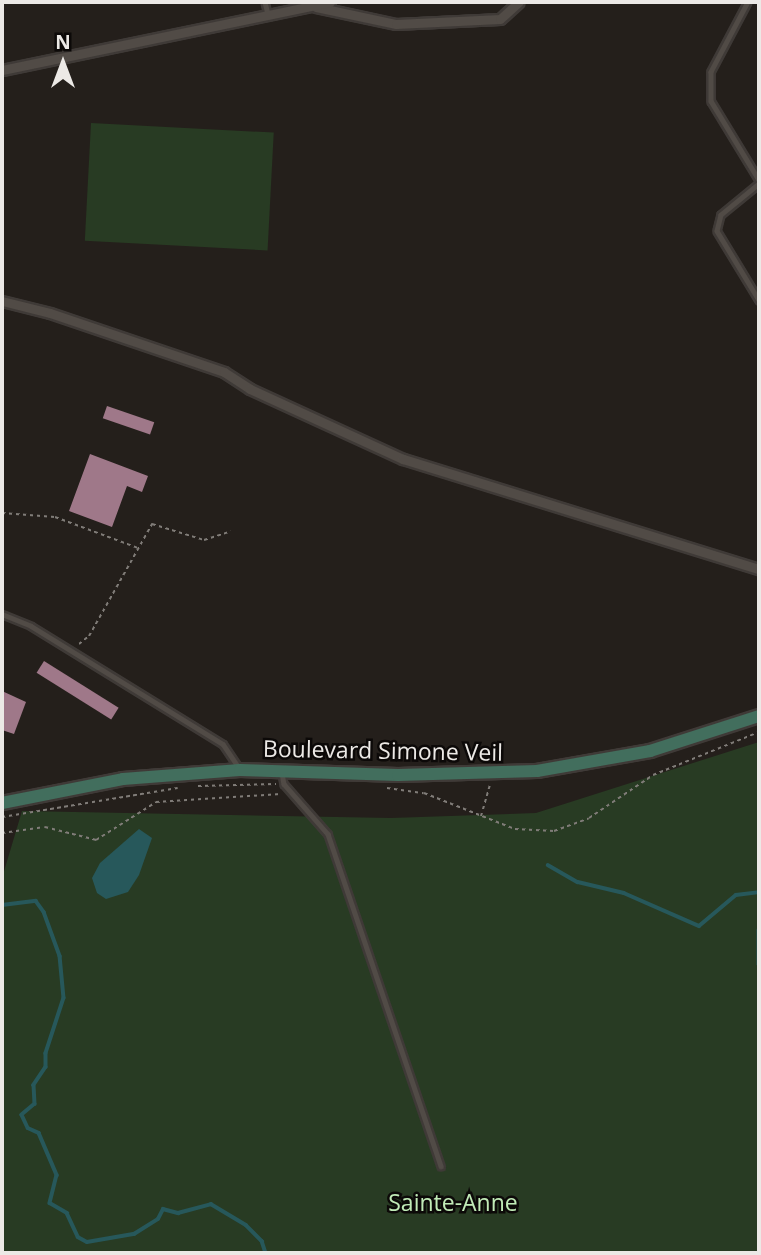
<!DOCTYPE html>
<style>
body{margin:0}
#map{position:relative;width:761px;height:1255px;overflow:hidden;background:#241f1b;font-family:"Open Sans",sans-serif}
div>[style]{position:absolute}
.green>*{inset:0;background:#283b23;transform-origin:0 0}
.water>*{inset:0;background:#27585b}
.stream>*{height:3.5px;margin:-1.75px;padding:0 1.75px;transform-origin:1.75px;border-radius:1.75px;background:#27585b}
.building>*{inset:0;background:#9f7889;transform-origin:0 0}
.path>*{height:2px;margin-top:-1px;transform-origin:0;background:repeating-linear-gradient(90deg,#807c78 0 3.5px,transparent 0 7px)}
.roads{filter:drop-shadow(2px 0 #3f3a37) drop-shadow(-2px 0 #3f3a37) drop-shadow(0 2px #3f3a37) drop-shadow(0 -2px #3f3a37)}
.service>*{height:4.5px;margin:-2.25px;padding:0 2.25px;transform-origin:2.25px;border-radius:2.25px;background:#514b46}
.minor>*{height:9px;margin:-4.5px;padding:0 4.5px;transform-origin:4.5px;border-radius:4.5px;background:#514b46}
.secondary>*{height:12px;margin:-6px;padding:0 6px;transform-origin:6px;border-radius:6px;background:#426e5d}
span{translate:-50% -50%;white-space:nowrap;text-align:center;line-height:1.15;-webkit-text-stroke:5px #0c0908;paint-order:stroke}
.street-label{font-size:23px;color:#ece9e6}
.park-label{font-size:23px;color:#c1ebb7}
.frame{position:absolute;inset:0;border:4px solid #ece9e6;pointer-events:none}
.north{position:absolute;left:28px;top:28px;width:70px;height:70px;-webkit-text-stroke:5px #0c0908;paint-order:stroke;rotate:0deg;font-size:19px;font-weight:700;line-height:28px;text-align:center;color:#ece9e6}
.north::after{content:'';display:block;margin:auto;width:24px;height:32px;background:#ece9e6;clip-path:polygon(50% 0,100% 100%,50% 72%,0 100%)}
</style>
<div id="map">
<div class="green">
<i style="left:91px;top:123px;width:183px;height:118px;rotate:3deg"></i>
<i style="clip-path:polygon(759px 742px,759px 1253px,2px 1253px,2px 878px,22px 811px,391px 818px,536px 813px)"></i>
</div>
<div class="water">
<i style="clip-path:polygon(139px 829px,152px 838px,139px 875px,128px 892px,106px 899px,97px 893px,92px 878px,100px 863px)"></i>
</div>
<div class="stream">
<i style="left:548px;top:865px;width:34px;rotate:30deg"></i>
<i style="left:578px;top:882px;width:47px;rotate:13.4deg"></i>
<i style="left:624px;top:893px;width:82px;rotate:23.7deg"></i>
<i style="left:699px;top:926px;width:48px;rotate:-40deg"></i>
<i style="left:736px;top:895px;width:23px;rotate:-7deg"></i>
<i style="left:2px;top:905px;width:34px;rotate:-7deg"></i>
<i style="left:36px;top:901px;width:14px;rotate:54deg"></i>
<i style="left:44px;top:912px;width:47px;rotate:70deg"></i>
<i style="left:60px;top:956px;width:42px;rotate:84.6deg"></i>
<i style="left:64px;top:998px;width:58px;rotate:108.1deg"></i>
<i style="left:46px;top:1053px;width:14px;rotate:90deg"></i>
<i style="left:46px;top:1067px;width:22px;rotate:124deg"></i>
<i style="left:34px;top:1085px;width:19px;rotate:87deg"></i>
<i style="left:35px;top:1104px;width:17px;rotate:140deg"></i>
<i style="left:22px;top:1115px;width:14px;rotate:65deg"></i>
<i style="left:28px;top:1128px;width:12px;rotate:24deg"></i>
<i style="left:39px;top:1133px;width:46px;rotate:66.8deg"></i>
<i style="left:57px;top:1175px;width:29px;rotate:104deg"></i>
<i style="left:50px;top:1203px;width:20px;rotate:30deg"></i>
<i style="left:67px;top:1213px;width:26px;rotate:65deg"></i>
<i style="left:78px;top:1237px;width:10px;rotate:29deg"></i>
<i style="left:87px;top:1242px;width:48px;rotate:-9.7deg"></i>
<i style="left:134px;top:1234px;width:28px;rotate:-32deg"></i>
<i style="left:158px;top:1219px;width:11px;rotate:-63deg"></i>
<i style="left:163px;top:1209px;width:16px;rotate:15deg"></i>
<i style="left:178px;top:1213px;width:34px;rotate:-15deg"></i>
<i style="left:211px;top:1204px;width:41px;rotate:31deg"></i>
<i style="left:246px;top:1225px;width:23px;rotate:45deg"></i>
<i style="left:262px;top:1241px;width:13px;rotate:72deg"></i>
<i style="left:759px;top:930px;width:34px;rotate:90deg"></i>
</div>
<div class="building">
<i style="left:107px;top:406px;width:50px;height:13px;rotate:19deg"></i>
<i style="clip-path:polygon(90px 454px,148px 476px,142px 492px,127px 486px,112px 527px,69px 511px)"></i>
<i style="left:44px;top:661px;width:88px;height:14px;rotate:32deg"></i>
<i style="clip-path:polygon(2px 691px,26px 702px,14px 734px,2px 730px)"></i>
</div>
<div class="path">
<i style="left:2px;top:513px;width:53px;rotate:4.3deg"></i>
<i style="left:55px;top:517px;width:89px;rotate:20.5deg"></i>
<i style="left:79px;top:644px;width:13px;rotate:-39deg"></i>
<i style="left:89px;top:636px;width:129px;rotate:-60.6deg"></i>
<i style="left:152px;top:524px;width:54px;rotate:17.1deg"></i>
<i style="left:204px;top:540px;width:28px;rotate:-18deg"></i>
<i style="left:198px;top:786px;width:78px;rotate:-1.5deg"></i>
<i style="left:387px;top:788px;width:37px;rotate:8deg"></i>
<i style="left:424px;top:793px;width:98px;rotate:21.6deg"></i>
<i style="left:515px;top:829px;width:39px;rotate:3deg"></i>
<i style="left:554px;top:831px;width:37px;rotate:-20deg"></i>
<i style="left:589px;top:818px;width:77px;rotate:-33.9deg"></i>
<i style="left:653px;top:775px;width:114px;rotate:-22.1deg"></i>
<i style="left:481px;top:816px;width:33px;rotate:-74deg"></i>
<i style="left:2px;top:817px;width:178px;rotate:-9.4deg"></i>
<i style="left:2px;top:833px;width:43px;rotate:-7.9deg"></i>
<i style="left:45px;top:827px;width:53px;rotate:14.3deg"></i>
<i style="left:96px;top:840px;width:71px;rotate:-32.3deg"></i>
<i style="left:156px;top:802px;width:125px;rotate:-3.7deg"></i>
</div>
<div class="roads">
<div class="service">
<i style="left:265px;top:2px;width:12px;rotate:76deg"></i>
<i style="left:748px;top:2px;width:79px;rotate:117.9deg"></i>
<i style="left:711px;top:72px;width:29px;rotate:90deg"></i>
<i style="left:711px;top:101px;width:92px;rotate:58.7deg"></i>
<i style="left:759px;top:184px;width:49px;rotate:140.8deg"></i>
<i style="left:721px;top:215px;width:16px;rotate:104deg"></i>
<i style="left:717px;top:231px;width:81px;rotate:58.7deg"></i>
<i style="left:2px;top:614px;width:31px;rotate:22deg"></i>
<i style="left:31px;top:626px;width:225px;rotate:31.6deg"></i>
<i style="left:223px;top:744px;width:29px;rotate:56deg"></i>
<i style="left:282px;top:773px;width:11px;rotate:80deg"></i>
<i style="left:284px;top:784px;width:67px;rotate:48.7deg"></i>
<i style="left:328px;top:834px;width:351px;rotate:71.2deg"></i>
</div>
<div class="minor">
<i style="left:316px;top:7px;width:82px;rotate:12deg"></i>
<i style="left:396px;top:24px;width:104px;rotate:-2.8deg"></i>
<i style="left:500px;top:19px;width:25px;rotate:-42deg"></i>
<i style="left:2px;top:70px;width:335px;rotate:-11.7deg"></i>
<i style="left:2px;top:301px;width:49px;rotate:14deg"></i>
<i style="left:50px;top:313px;width:184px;rotate:18.7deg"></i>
<i style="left:224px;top:372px;width:31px;rotate:33deg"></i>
<i style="left:250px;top:389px;width:168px;rotate:24.6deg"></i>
<i style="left:403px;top:459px;width:373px;rotate:17.2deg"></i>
</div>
<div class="secondary">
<i style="left:2px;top:803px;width:123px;rotate:-11.2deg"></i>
<i style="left:123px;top:779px;width:117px;rotate:-4.4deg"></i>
<i style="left:240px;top:770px;width:158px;rotate:1.8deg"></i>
<i style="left:398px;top:775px;width:139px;rotate:-1.6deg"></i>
<i style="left:537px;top:771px;width:115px;rotate:-10deg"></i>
<i style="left:650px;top:751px;width:114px;rotate:-17.8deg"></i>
</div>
</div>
<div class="street-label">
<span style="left:383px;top:750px;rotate:1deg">Boulevard Simone Veil</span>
</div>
<div class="park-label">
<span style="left:453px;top:1202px">Sainte-Anne</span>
</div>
<div class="frame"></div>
<div class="north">N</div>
</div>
